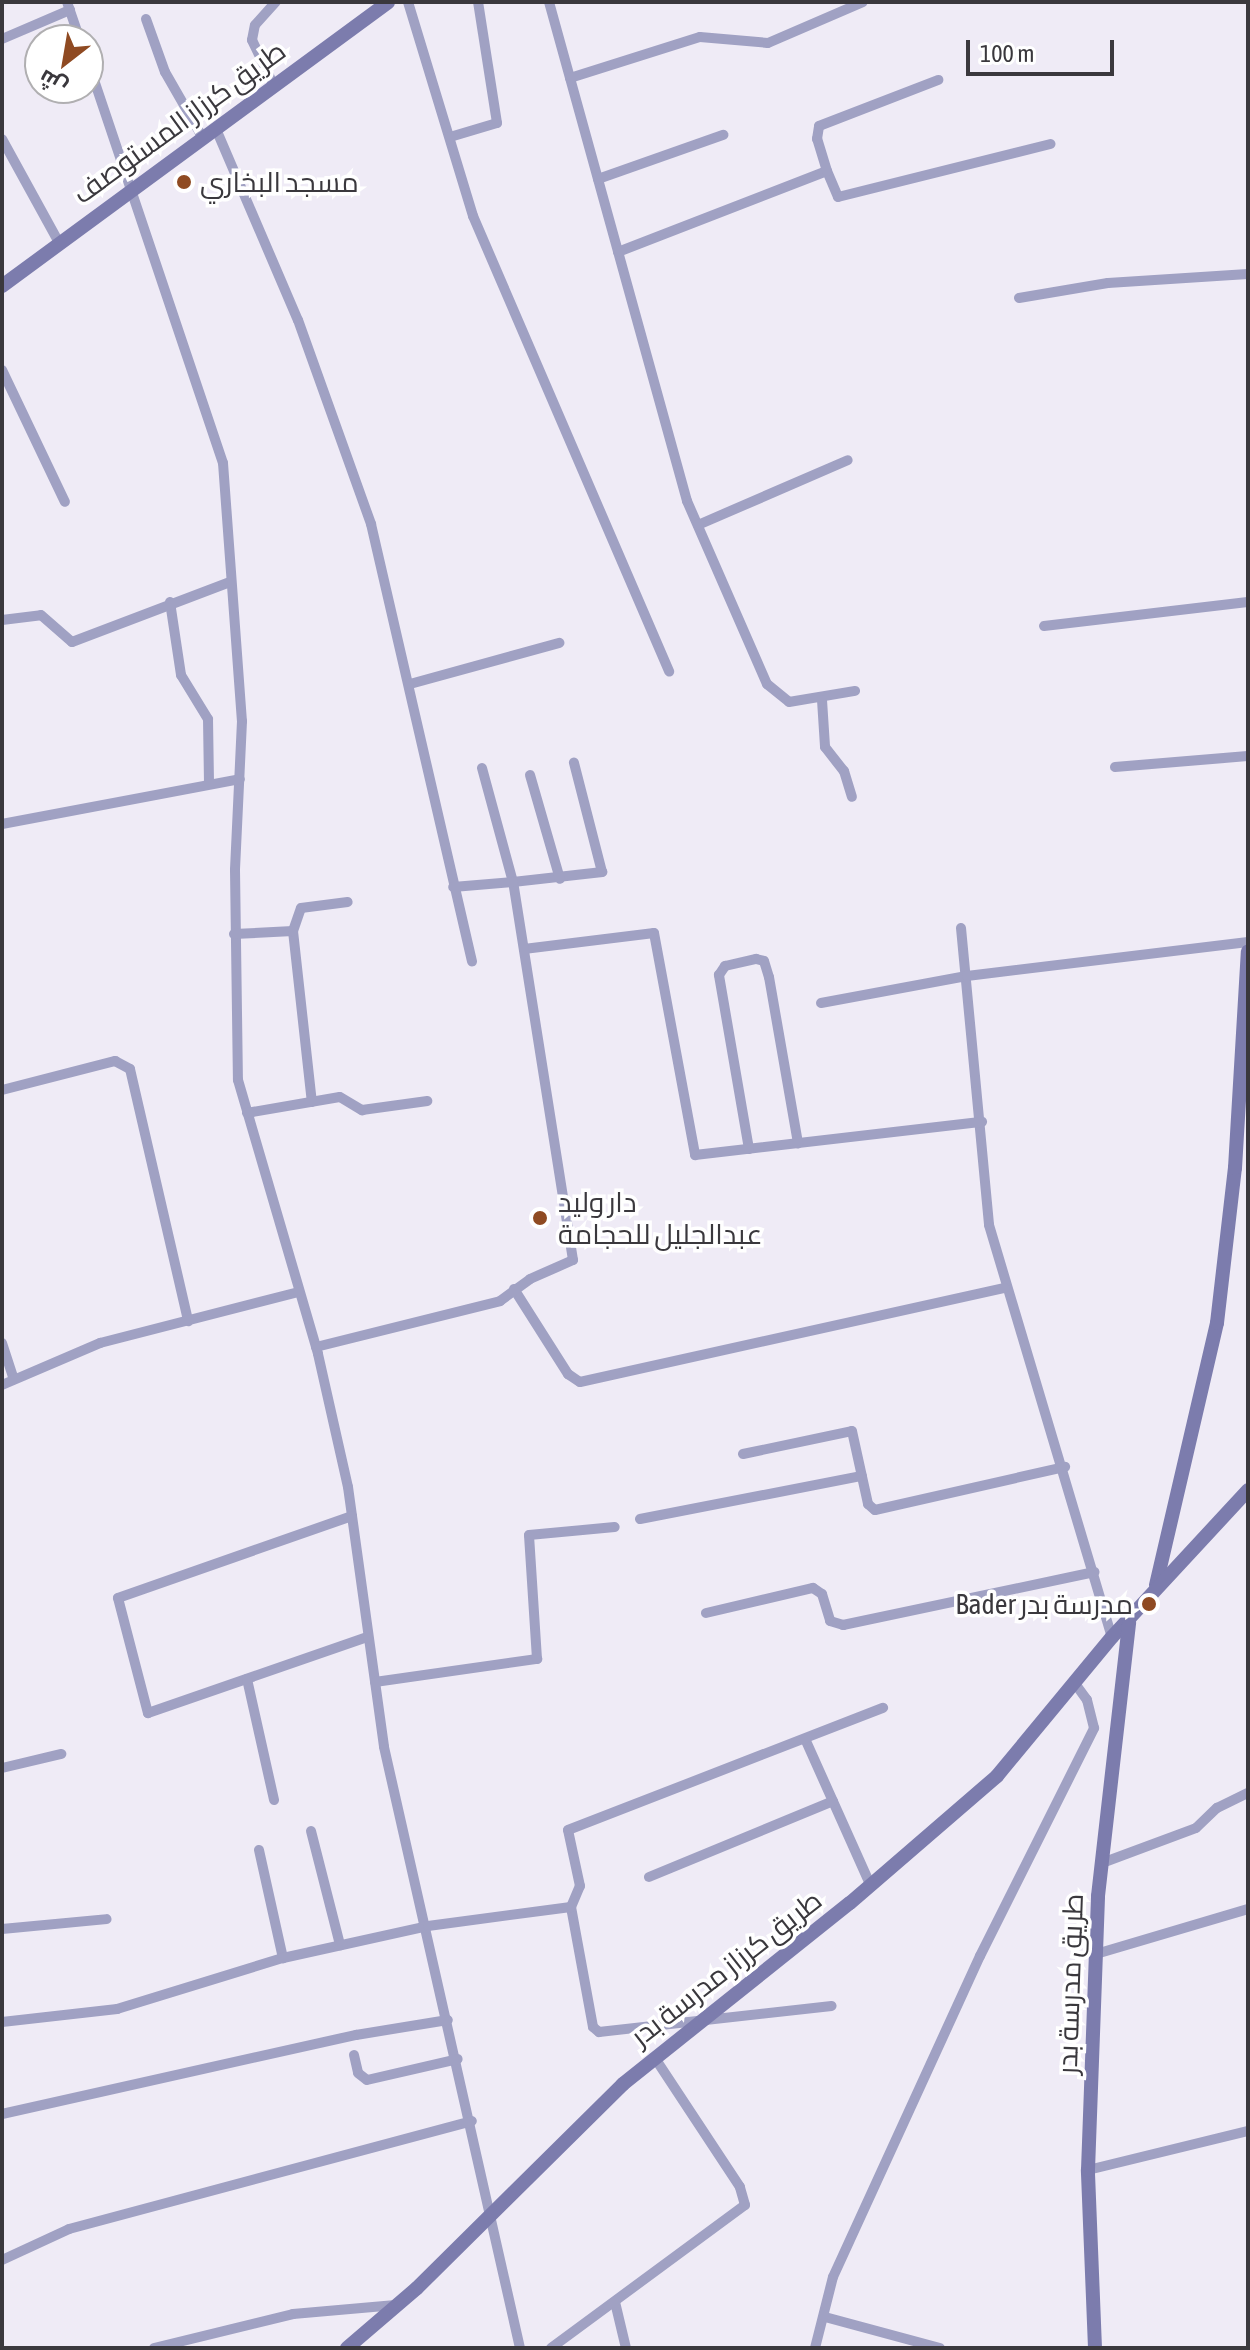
<!DOCTYPE html>
<meta charset="utf-8">
<style>
body{margin:0}
#map{position:relative;width:1250px;height:2350px;overflow:hidden;background:#efebf6;font-family:"Asap Condensed",Cairo,sans-serif}
div>[style]{position:absolute}
.street>*{height:10px;margin:-5px;padding:0 5px;transform-origin:5px;border-radius:5px;background:#a0a1c3}
.secondary>*{height:14px;margin:-7px;padding:0 7px;transform-origin:7px;border-radius:7px;background:#7c7cad}
.dots>*{width:22px;height:22px;translate:-50% -50%;box-sizing:border-box;border:4px solid #fff;border-radius:50%}
span{translate:-50% -50%;white-space:nowrap;text-align:center;line-height:1.15;-webkit-text-stroke:7px #fff;paint-order:stroke}
.street-label{font-size:28px;color:#3a383d}
.poi-label{font-size:28px;color:#3a383d}
.left{translate:0 -50%;text-align:left}
.right{translate:-100% -50%;text-align:right}
.frame{position:absolute;inset:0;border:4px solid #3a383d;pointer-events:none}
.north{position:absolute;left:24px;top:24px;width:80px;height:80px;box-sizing:border-box;background:#fff;border:2px solid #b0afb1;border-radius:50%;rotate:211deg;font-size:22px;font-weight:700;line-height:32px;text-align:center;color:#3a383d}
.north::after{content:'';display:block;margin:auto;width:28px;height:36px;background:#8f4a22;clip-path:polygon(50% 0,100% 100%,50% 72%,0 100%)}
.scale{position:absolute;left:966px;top:40px;width:148px;height:36px;box-sizing:border-box;border:4px solid #3a383d;border-top:0;padding-left:10px;font-size:24px;line-height:28px;white-space:nowrap;color:#3a383d;-webkit-text-stroke:6px #fff;paint-order:stroke}
</style>
<div id="map">
<div class="street">
<i style="left:67px;top:2px;width:40px;rotate:71.1deg"></i>
<i style="left:408px;top:2px;width:224px;rotate:73.1deg"></i>
<i style="left:473px;top:216px;width:496px;rotate:66.7deg"></i>
<i style="left:549px;top:2px;width:518px;rotate:74.54deg"></i>
<i style="left:687px;top:501px;width:200px;rotate:66.4deg"></i>
<i style="left:767px;top:684px;width:28px;rotate:39deg"></i>
<i style="left:789px;top:702px;width:67px;rotate:-9.5deg"></i>
<i style="left:146px;top:19px;width:56px;rotate:70.3deg"></i>
<i style="left:165px;top:72px;width:76px;rotate:60.1deg"></i>
<i style="left:2px;top:39px;width:74px;rotate:-23.1deg"></i>
<i style="left:88px;top:62px;width:423px;rotate:71.4deg"></i>
<i style="left:223px;top:463px;width:259px;rotate:85.8deg"></i>
<i style="left:242px;top:721px;width:149px;rotate:92.7deg"></i>
<i style="left:235px;top:870px;width:210px;rotate:89.2deg"></i>
<i style="left:238px;top:1080px;width:285px;rotate:73.7deg"></i>
<i style="left:318px;top:1354px;width:136px;rotate:77.3deg"></i>
<i style="left:348px;top:1487px;width:262px;rotate:82.1deg"></i>
<i style="left:384px;top:1747px;width:616px;rotate:77.25deg"></i>
<i style="left:570px;top:78px;width:136px;rotate:-17.5deg"></i>
<i style="left:700px;top:37px;width:68px;rotate:5deg"></i>
<i style="left:768px;top:43px;width:103px;rotate:-23.3deg"></i>
<i style="left:274px;top:86px;width:51px;rotate:-115.6deg"></i>
<i style="left:252px;top:40px;width:15px;rotate:-79deg"></i>
<i style="left:255px;top:25px;width:31px;rotate:-48deg"></i>
<i style="left:216px;top:129px;width:208px;rotate:66.8deg"></i>
<i style="left:298px;top:320px;width:217px;rotate:70.3deg"></i>
<i style="left:371px;top:524px;width:449px;rotate:77deg"></i>
<i style="left:450px;top:137px;width:49px;rotate:-16.6deg"></i>
<i style="left:497px;top:123px;width:122px;rotate:-98.9deg"></i>
<i style="left:2px;top:139px;width:116px;rotate:61.2deg"></i>
<i style="left:827px;top:171px;width:28px;rotate:67deg"></i>
<i style="left:838px;top:197px;width:219px;rotate:-14deg"></i>
<i style="left:598px;top:179px;width:133px;rotate:-19.4deg"></i>
<i style="left:618px;top:252px;width:224px;rotate:-21.2deg"></i>
<i style="left:827px;top:171px;width:34px;rotate:-107deg"></i>
<i style="left:817px;top:139px;width:13px;rotate:-81deg"></i>
<i style="left:819px;top:126px;width:128px;rotate:-21.1deg"></i>
<i style="left:1019px;top:298px;width:90px;rotate:-9.6deg"></i>
<i style="left:1108px;top:283px;width:140px;rotate:-3.7deg"></i>
<i style="left:2px;top:370px;width:146px;rotate:64.5deg"></i>
<i style="left:698px;top:525px;width:163px;rotate:-23.4deg"></i>
<i style="left:170px;top:602px;width:74px;rotate:81.4deg"></i>
<i style="left:181px;top:675px;width:52px;rotate:58.5deg"></i>
<i style="left:208px;top:719px;width:64px;rotate:89.1deg"></i>
<i style="left:2px;top:620px;width:39px;rotate:-7deg"></i>
<i style="left:41px;top:615px;width:41px;rotate:41.1deg"></i>
<i style="left:72px;top:642px;width:169px;rotate:-20.8deg"></i>
<i style="left:1044px;top:626px;width:205px;rotate:-6.7deg"></i>
<i style="left:410px;top:684px;width:155px;rotate:-15.4deg"></i>
<i style="left:822px;top:700px;width:47px;rotate:86.3deg"></i>
<i style="left:825px;top:747px;width:31px;rotate:52deg"></i>
<i style="left:844px;top:771px;width:27px;rotate:73deg"></i>
<i style="left:1115px;top:767px;width:133px;rotate:-4.7deg"></i>
<i style="left:482px;top:768px;width:118px;rotate:74.8deg"></i>
<i style="left:513px;top:882px;width:90px;rotate:-6.4deg"></i>
<i style="left:602px;top:872px;width:113px;rotate:-104.4deg"></i>
<i style="left:530px;top:775px;width:108px;rotate:73.9deg"></i>
<i style="left:2px;top:824px;width:242px;rotate:-10.7deg"></i>
<i style="left:961px;top:928px;width:298px;rotate:84.6deg"></i>
<i style="left:989px;top:1225px;width:430px;rotate:73.4deg"></i>
<i style="left:293px;top:931px;width:172px;rotate:83.7deg"></i>
<i style="left:234px;top:934px;width:59px;rotate:-2.9deg"></i>
<i style="left:293px;top:931px;width:24px;rotate:-71deg"></i>
<i style="left:301px;top:908px;width:47px;rotate:-7.3deg"></i>
<i style="left:524px;top:949px;width:131px;rotate:-7deg"></i>
<i style="left:654px;top:933px;width:226px;rotate:79.5deg"></i>
<i style="left:695px;top:1155px;width:289px;rotate:-6.6deg"></i>
<i style="left:821px;top:1003px;width:148px;rotate:-10.5deg"></i>
<i style="left:967px;top:976px;width:283px;rotate:-6.9deg"></i>
<i style="left:2px;top:1090px;width:117px;rotate:-14.4deg"></i>
<i style="left:115px;top:1061px;width:17px;rotate:28deg"></i>
<i style="left:130px;top:1069px;width:259px;rotate:77deg"></i>
<i style="left:247px;top:1113px;width:94px;rotate:-9.8deg"></i>
<i style="left:340px;top:1097px;width:26px;rotate:31deg"></i>
<i style="left:362px;top:1110px;width:66px;rotate:-7.9deg"></i>
<i style="left:749px;top:1149px;width:177px;rotate:-99.8deg"></i>
<i style="left:719px;top:975px;width:11px;rotate:-56deg"></i>
<i style="left:725px;top:966px;width:32px;rotate:-13deg"></i>
<i style="left:756px;top:959px;width:8px;rotate:14deg"></i>
<i style="left:764px;top:961px;width:17px;rotate:73deg"></i>
<i style="left:769px;top:977px;width:169px;rotate:80.1deg"></i>
<i style="left:514px;top:1289px;width:101px;rotate:57.6deg"></i>
<i style="left:568px;top:1374px;width:14px;rotate:34deg"></i>
<i style="left:580px;top:1382px;width:435px;rotate:-12.5deg"></i>
<i style="left:2px;top:1343px;width:38px;rotate:72deg"></i>
<i style="left:316px;top:1347px;width:190px;rotate:-14deg"></i>
<i style="left:500px;top:1301px;width:37px;rotate:-36deg"></i>
<i style="left:530px;top:1279px;width:47px;rotate:-23.8deg"></i>
<i style="left:573px;top:1260px;width:383px;rotate:-99deg"></i>
<i style="left:513px;top:882px;width:60px;rotate:175.2deg"></i>
<i style="left:2px;top:1385px;width:107px;rotate:-23.2deg"></i>
<i style="left:100px;top:1343px;width:205px;rotate:-14.4deg"></i>
<i style="left:743px;top:1454px;width:111px;rotate:-11.9deg"></i>
<i style="left:852px;top:1431px;width:75px;rotate:77.6deg"></i>
<i style="left:868px;top:1504px;width:9px;rotate:41deg"></i>
<i style="left:875px;top:1510px;width:195px;rotate:-12.8deg"></i>
<i style="left:352px;top:1516px;width:248px;rotate:160.7deg"></i>
<i style="left:118px;top:1598px;width:119px;rotate:75.4deg"></i>
<i style="left:148px;top:1713px;width:232px;rotate:-19.1deg"></i>
<i style="left:640px;top:1519px;width:226px;rotate:-11deg"></i>
<i style="left:706px;top:1613px;width:110px;rotate:-13.2deg"></i>
<i style="left:813px;top:1588px;width:11px;rotate:34deg"></i>
<i style="left:822px;top:1594px;width:28px;rotate:73deg"></i>
<i style="left:830px;top:1621px;width:14px;rotate:17deg"></i>
<i style="left:843px;top:1625px;width:257px;rotate:-11.9deg"></i>
<i style="left:247px;top:1679px;width:124px;rotate:77.4deg"></i>
<i style="left:375px;top:1682px;width:164px;rotate:-8.1deg"></i>
<i style="left:537px;top:1659px;width:124px;rotate:-93.7deg"></i>
<i style="left:529px;top:1535px;width:86px;rotate:-5.3deg"></i>
<i style="left:806px;top:1741px;width:159px;rotate:65.9deg"></i>
<i style="left:2px;top:1768px;width:61px;rotate:-13.3deg"></i>
<i style="left:311px;top:1831px;width:118px;rotate:75.7deg"></i>
<i style="left:259px;top:1850px;width:111px;rotate:77.5deg"></i>
<i style="left:1102px;top:1863px;width:100px;rotate:-20.4deg"></i>
<i style="left:1196px;top:1828px;width:29px;rotate:-44deg"></i>
<i style="left:1217px;top:1808px;width:34px;rotate:-26deg"></i>
<i style="left:649px;top:1877px;width:199px;rotate:-22.4deg"></i>
<i style="left:571px;top:1907px;width:122px;rotate:79.6deg"></i>
<i style="left:593px;top:2027px;width:8px;rotate:40deg"></i>
<i style="left:599px;top:2032px;width:234px;rotate:-6.4deg"></i>
<i style="left:2px;top:1929px;width:105px;rotate:-5.4deg"></i>
<i style="left:1096px;top:1954px;width:159px;rotate:-16.5deg"></i>
<i style="left:2px;top:2022px;width:116px;rotate:-6.4deg"></i>
<i style="left:117px;top:2009px;width:174px;rotate:-17.1deg"></i>
<i style="left:283px;top:1958px;width:148px;rotate:-12.4deg"></i>
<i style="left:428px;top:1926px;width:144px;rotate:-7.6deg"></i>
<i style="left:571px;top:1907px;width:23px;rotate:-67deg"></i>
<i style="left:580px;top:1886px;width:57px;rotate:-102.1deg"></i>
<i style="left:568px;top:1830px;width:338px;rotate:-21.2deg"></i>
<i style="left:354px;top:2055px;width:18px;rotate:77deg"></i>
<i style="left:358px;top:2073px;width:11px;rotate:38deg"></i>
<i style="left:367px;top:2080px;width:93px;rotate:-13deg"></i>
<i style="left:2px;top:2114px;width:363px;rotate:-12.6deg"></i>
<i style="left:356px;top:2035px;width:93px;rotate:-9.3deg"></i>
<i style="left:1088px;top:2170px;width:165px;rotate:-13.7deg"></i>
<i style="left:2px;top:2260px;width:74px;rotate:-24.8deg"></i>
<i style="left:69px;top:2229px;width:417px;rotate:-15deg"></i>
<i style="left:615px;top:2302px;width:47px;rotate:76.6deg"></i>
<i style="left:825px;top:2317px;width:119px;rotate:15.1deg"></i>
<i style="left:154px;top:2348px;width:143px;rotate:-13.7deg"></i>
<i style="left:293px;top:2314px;width:103px;rotate:-5deg"></i>
<i style="left:551px;top:2348px;width:241px;rotate:-36.4deg"></i>
<i style="left:745px;top:2205px;width:19px;rotate:-106deg"></i>
<i style="left:740px;top:2187px;width:154px;rotate:-123.4deg"></i>
<i style="left:815px;top:2348px;width:73px;rotate:-75.8deg"></i>
<i style="left:833px;top:2277px;width:353px;rotate:-65.4deg"></i>
<i style="left:980px;top:1956px;width:255px;rotate:-63.4deg"></i>
<i style="left:1094px;top:1728px;width:29px;rotate:-104deg"></i>
<i style="left:1087px;top:1700px;width:19px;rotate:-126deg"></i>
</div>
<div class="secondary">
<i style="left:2px;top:286px;width:479px;rotate:-36.3deg"></i>
<i style="left:1156px;top:1585px;width:269px;rotate:-76.9deg"></i>
<i style="left:1217px;top:1323px;width:156px;rotate:-83.4deg"></i>
<i style="left:1235px;top:1168px;width:217px;rotate:-86.6deg"></i>
<i style="left:347px;top:2348px;width:92px;rotate:-40.6deg"></i>
<i style="left:417px;top:2288px;width:290px;rotate:-44.7deg"></i>
<i style="left:623px;top:2084px;width:290px;rotate:-38.6deg"></i>
<i style="left:850px;top:1903px;width:194px;rotate:-40.8deg"></i>
<i style="left:997px;top:1776px;width:180px;rotate:-50.4deg"></i>
<i style="left:1112px;top:1637px;width:200px;rotate:-47.2deg"></i>
<i style="left:1095px;top:2348px;width:178px;rotate:-92.3deg"></i>
<i style="left:1088px;top:2170px;width:274px;rotate:-87.9deg"></i>
<i style="left:1098px;top:1896px;width:275px;rotate:-83.5deg"></i>
</div>
<div class="dots">
<i style="left:184px;top:182px;background:#8f4a22"></i>
<i style="left:540px;top:1218px;background:#8f4a22"></i>
<i style="left:1149px;top:1604px;background:#8f4a22"></i>
</div>
<div class="street-label">
<span style="left:179px;top:122px;rotate:-36deg">طريق كرزاز المستوصف</span>
<span style="left:726px;top:1968px;rotate:-38deg">طريق كرزاز مدرسة بدر</span>
<span style="left:1070px;top:1984px;rotate:-88deg">طريق مدرسة بدر</span>
</div>
<div class="poi-label">
<span class="left" style="left:200px;top:182px">مسجد البخاري</span>
<span class="left" style="left:558px;top:1218px">دار وليد<br>عبدالجليل للحجامة</span>
<span class="right" style="left:1133px;top:1604px">Bader مدرسة بدر</span>
</div>
<div class="frame"></div>
<div class="north">ش</div>
<div class="scale">100 m</div>
</div>
